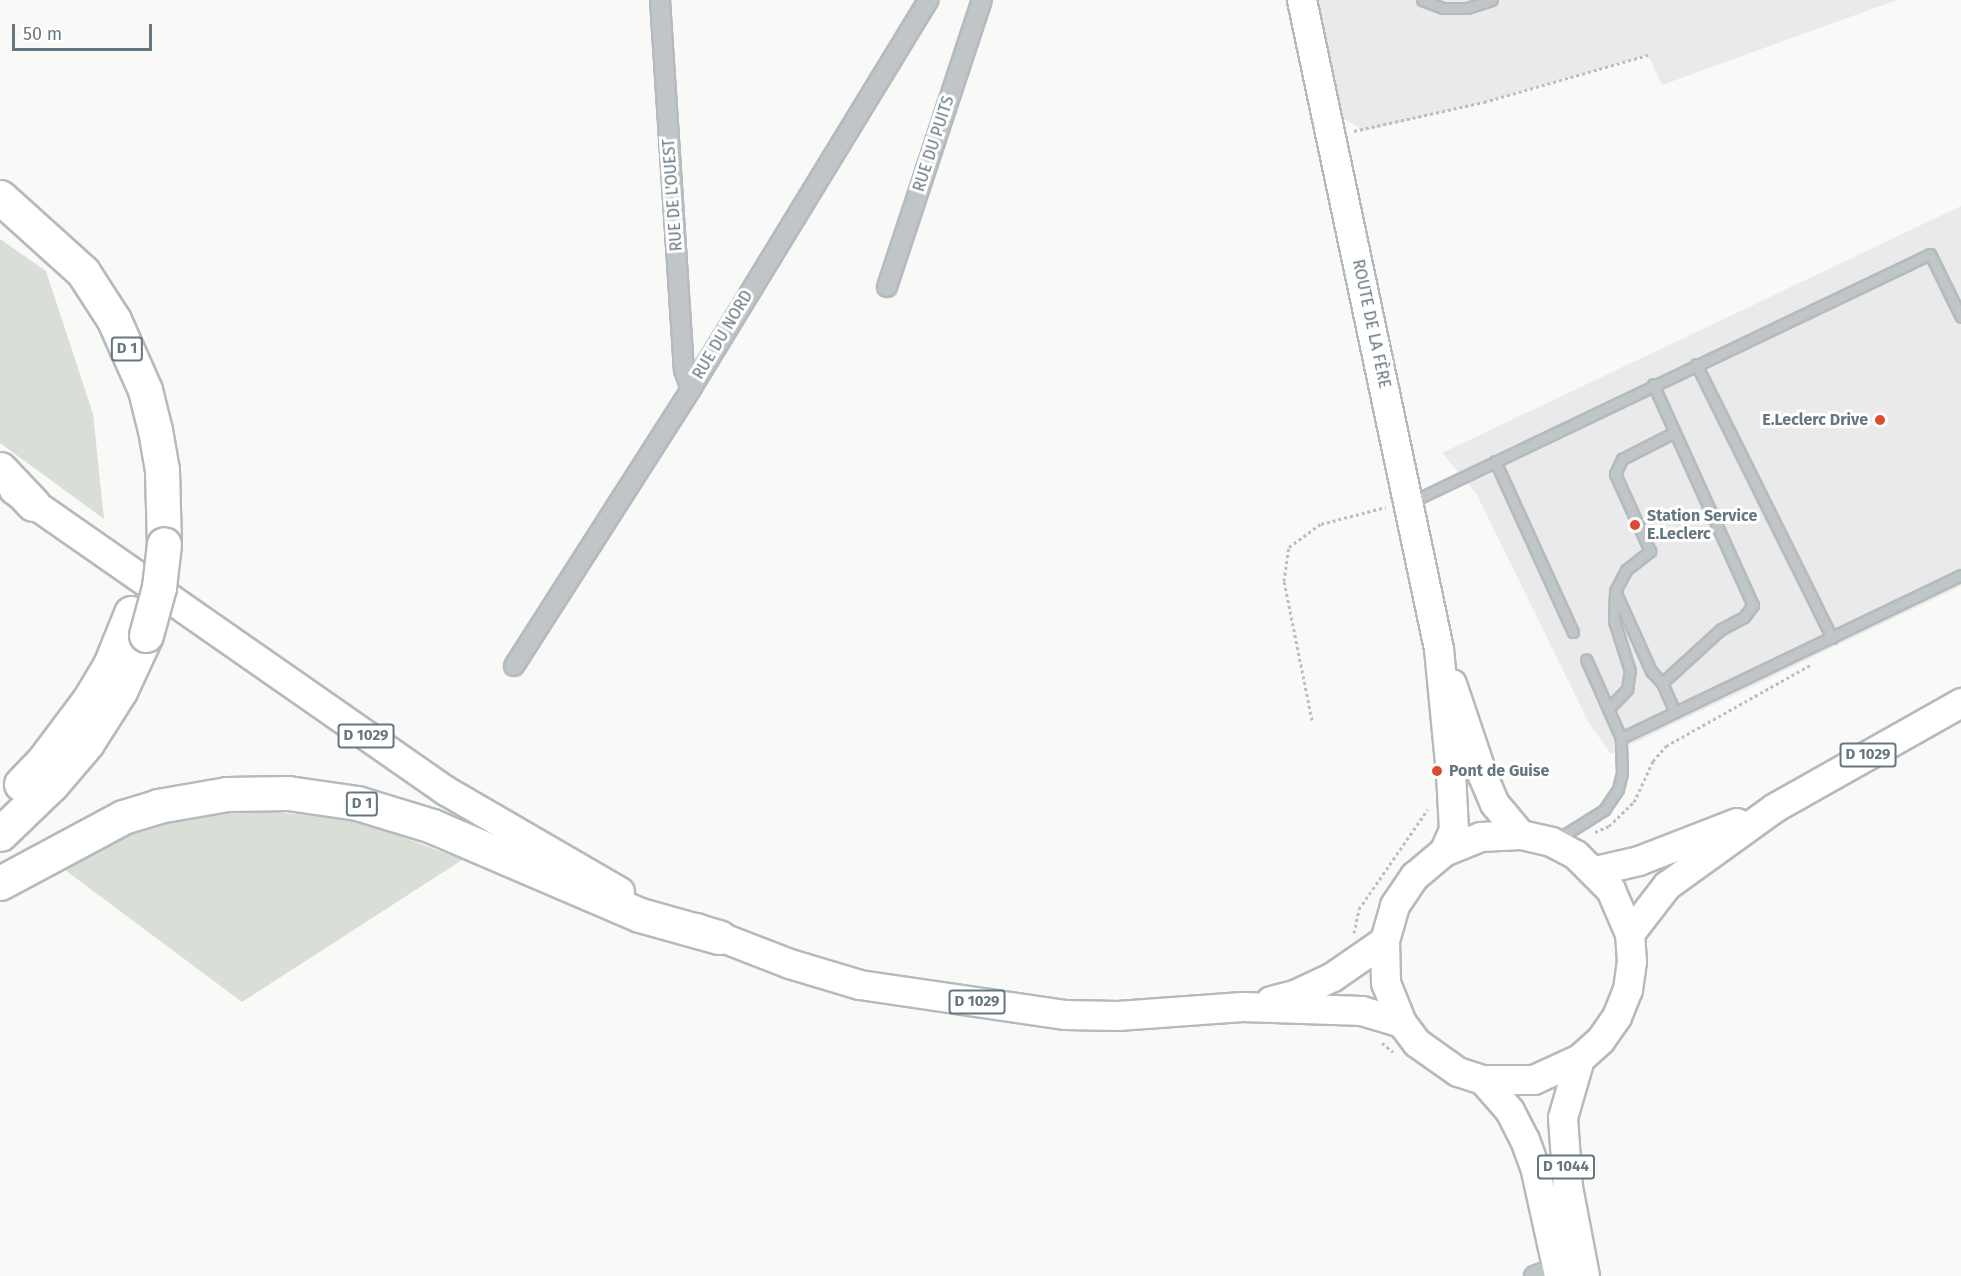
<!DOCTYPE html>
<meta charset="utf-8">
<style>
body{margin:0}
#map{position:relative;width:1961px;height:1276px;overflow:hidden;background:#f9f9f7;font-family:"Fira Sans",sans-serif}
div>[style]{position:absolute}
.built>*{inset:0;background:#eaeaea}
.green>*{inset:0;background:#d9ded6}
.path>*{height:3px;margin-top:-1.5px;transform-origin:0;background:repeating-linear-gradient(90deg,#bbbec0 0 3px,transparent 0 6px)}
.roads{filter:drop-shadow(2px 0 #b4babd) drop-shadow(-2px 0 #b4babd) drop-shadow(0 2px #b4babd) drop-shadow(0 -2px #b4babd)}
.lane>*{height:9px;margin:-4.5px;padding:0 4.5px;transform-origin:4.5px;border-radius:4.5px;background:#c0c5c8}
.street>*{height:18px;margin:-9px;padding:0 9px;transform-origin:9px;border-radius:9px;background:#c0c5c8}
.primary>*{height:28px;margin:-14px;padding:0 14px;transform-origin:14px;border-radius:14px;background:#fff}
.highway>*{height:33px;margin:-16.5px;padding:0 16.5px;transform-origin:16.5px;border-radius:16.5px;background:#fff}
.bridges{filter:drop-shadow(2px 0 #b4b9bb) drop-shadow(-2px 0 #b4b9bb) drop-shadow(0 2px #b4b9bb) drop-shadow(0 -2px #b4b9bb)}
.highway-bridge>*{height:33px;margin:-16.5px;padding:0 16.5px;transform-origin:16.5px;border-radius:16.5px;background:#fff}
.dots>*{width:16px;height:16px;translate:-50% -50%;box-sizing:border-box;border:3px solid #fff;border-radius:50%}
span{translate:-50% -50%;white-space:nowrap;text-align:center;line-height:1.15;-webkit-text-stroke:6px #fff;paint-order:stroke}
.shield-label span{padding:2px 4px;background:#fff;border:2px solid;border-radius:4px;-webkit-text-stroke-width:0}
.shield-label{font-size:15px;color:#657780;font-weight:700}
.street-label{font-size:16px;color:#657780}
.poi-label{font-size:16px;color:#657780;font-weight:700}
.right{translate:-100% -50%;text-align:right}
.left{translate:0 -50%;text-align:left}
.scale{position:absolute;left:12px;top:24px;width:140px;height:27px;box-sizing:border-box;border:3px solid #657780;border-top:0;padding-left:8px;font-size:18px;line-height:21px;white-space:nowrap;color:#657780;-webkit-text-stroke:4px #fff;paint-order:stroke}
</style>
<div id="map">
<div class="built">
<i style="clip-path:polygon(1292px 0,1897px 0,1662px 85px,1648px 55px,1484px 102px,1364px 131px,1305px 94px)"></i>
<i style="clip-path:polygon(1961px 206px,1961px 586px,1611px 754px,1589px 723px,1476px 493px,1442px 453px)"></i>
</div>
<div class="green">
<i style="clip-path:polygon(0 239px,46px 271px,93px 414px,104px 519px,0 443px)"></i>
<i style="clip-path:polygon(234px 808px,360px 820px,462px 860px,242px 1002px,57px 864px,142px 829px)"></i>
</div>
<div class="path">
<i style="left:1354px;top:131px;width:133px;rotate:-12.6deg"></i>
<i style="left:1484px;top:102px;width:171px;rotate:-16deg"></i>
<i style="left:1312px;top:720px;width:142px;rotate:-101.4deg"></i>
<i style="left:1284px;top:581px;width:34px;rotate:-82deg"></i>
<i style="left:1289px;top:547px;width:39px;rotate:-36deg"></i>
<i style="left:1321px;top:524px;width:67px;rotate:-14.7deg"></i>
<i style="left:1595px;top:832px;width:15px;rotate:-23deg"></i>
<i style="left:1609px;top:826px;width:35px;rotate:-44deg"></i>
<i style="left:1634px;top:802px;width:45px;rotate:-65.1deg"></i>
<i style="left:1653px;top:761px;width:20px;rotate:-49deg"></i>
<i style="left:1666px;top:746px;width:167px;rotate:-29.3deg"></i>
<i style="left:1354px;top:933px;width:25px;rotate:-78deg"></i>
<i style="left:1359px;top:909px;width:121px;rotate:-55.4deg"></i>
<i style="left:1382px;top:1043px;width:14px;rotate:39deg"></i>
</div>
<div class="roads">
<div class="lane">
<i style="left:1422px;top:0;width:22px;rotate:21deg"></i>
<i style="left:1443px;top:8px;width:24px"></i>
<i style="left:1467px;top:8px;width:26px;rotate:-18deg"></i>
<i style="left:1696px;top:364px;width:306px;rotate:63.6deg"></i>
<i style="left:1653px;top:384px;width:243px;rotate:65.7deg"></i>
<i style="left:1753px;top:605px;width:15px;rotate:127deg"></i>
<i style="left:1744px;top:617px;width:26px;rotate:152deg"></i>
<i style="left:1721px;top:629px;width:80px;rotate:137.5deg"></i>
<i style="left:1495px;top:461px;width:188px;rotate:65.5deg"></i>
<i style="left:1411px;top:502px;width:575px;rotate:-25.54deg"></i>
<i style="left:1930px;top:254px;width:70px;rotate:63.8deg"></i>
<i style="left:1616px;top:593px;width:85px;rotate:65.8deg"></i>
<i style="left:1651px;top:671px;width:16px;rotate:47deg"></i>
<i style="left:1662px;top:683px;width:32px;rotate:66deg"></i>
<i style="left:1608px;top:709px;width:28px;rotate:-46deg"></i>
<i style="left:1627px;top:689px;width:18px;rotate:-81deg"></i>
<i style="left:1630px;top:671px;width:52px;rotate:-107.7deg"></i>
<i style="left:1614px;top:621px;width:30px;rotate:-88deg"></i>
<i style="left:1615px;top:591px;width:24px;rotate:-62deg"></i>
<i style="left:1626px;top:570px;width:31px;rotate:-38deg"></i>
<i style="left:1650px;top:551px;width:85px;rotate:-114.4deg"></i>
<i style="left:1615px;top:474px;width:17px;rotate:-65deg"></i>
<i style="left:1622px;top:459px;width:59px;rotate:-27deg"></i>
<i style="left:1621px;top:738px;width:377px;rotate:-25.6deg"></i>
<i style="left:1556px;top:840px;width:57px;rotate:-32deg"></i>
<i style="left:1604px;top:810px;width:25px;rotate:-56deg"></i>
<i style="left:1618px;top:789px;width:16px;rotate:-76deg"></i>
<i style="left:1622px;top:773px;width:35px;rotate:-92deg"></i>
<i style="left:1621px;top:738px;width:86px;rotate:-113.9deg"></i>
</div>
<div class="street">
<i style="left:660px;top:0;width:371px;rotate:86.3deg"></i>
<i style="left:684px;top:370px;width:20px;rotate:70deg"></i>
<i style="left:887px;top:287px;width:302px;rotate:-71.7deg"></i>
<i style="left:514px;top:666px;width:329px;rotate:-57.4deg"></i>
<i style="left:691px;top:389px;width:456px;rotate:-58.6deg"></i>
<i style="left:1534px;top:1276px;width:25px;rotate:-21deg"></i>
</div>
<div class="primary">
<i style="left:1302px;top:0;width:663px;rotate:78.08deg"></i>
<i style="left:1439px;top:649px;width:125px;rotate:84.5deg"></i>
<i style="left:1451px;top:773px;width:57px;rotate:87deg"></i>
<i style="left:1454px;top:830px;width:24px;rotate:114deg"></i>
<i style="left:1444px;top:852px;width:38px;rotate:140deg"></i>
<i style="left:1415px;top:876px;width:36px;rotate:124deg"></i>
<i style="left:1395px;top:906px;width:36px;rotate:106deg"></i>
<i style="left:1385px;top:941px;width:42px;rotate:88.6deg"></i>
<i style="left:1386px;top:983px;width:43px;rotate:68.2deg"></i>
<i style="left:1402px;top:1023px;width:25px;rotate:53deg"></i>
<i style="left:1417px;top:1043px;width:50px;rotate:35.3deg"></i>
<i style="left:1458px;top:1072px;width:26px;rotate:18deg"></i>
<i style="left:1483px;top:1080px;width:51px"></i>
<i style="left:1534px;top:1080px;width:51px;rotate:-24.5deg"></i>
<i style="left:1580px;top:1059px;width:28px;rotate:-42deg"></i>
<i style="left:1601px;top:1040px;width:28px;rotate:-55deg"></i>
<i style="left:1617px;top:1017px;width:29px;rotate:-68deg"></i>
<i style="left:1628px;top:990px;width:28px;rotate:-82deg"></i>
<i style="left:1632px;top:962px;width:28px;rotate:-94deg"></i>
<i style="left:1630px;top:934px;width:48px;rotate:-113.4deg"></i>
<i style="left:1611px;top:890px;width:49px;rotate:-135deg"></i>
<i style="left:1576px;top:855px;width:27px;rotate:-152deg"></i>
<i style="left:1552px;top:842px;width:32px;rotate:-167deg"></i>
<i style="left:1521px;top:835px;width:40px;rotate:177.1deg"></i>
<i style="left:1481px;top:837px;width:40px;rotate:158deg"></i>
<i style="left:14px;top:490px;width:527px;rotate:34.87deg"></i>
<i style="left:446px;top:791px;width:201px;rotate:30.1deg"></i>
<i style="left:1452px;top:684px;width:97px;rotate:71.4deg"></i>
<i style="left:1483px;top:776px;width:30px;rotate:67deg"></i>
<i style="left:1495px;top:804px;width:40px;rotate:50deg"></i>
<i style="left:1596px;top:871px;width:44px;rotate:-13.1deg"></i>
<i style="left:1639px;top:861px;width:105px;rotate:-21.2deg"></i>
<i style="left:697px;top:928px;width:100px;rotate:21.2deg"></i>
<i style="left:790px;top:964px;width:73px;rotate:16.7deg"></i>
<i style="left:860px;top:985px;width:208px;rotate:8.3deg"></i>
<i style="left:1066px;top:1015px;width:52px;rotate:1.1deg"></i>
<i style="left:1118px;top:1016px;width:125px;rotate:-4.1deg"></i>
<i style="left:1243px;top:1007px;width:119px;rotate:1.9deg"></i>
<i style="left:1362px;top:1011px;width:42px;rotate:16.7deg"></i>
<i style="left:1630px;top:934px;width:61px;rotate:-52.4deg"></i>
<i style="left:1667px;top:886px;width:133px;rotate:-35.8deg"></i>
<i style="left:1775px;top:808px;width:214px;rotate:-29.4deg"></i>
<i style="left:1271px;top:1001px;width:25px;rotate:-14deg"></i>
<i style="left:1295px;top:995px;width:42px;rotate:-25.3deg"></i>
<i style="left:1333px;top:977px;width:63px;rotate:-34.7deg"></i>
<i style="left:1580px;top:1059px;width:61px;rotate:106.1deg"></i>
<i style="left:1563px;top:1118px;width:69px;rotate:85.9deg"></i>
<i style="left:1568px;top:1187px;width:91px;rotate:79.2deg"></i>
<i style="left:1483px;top:1080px;width:41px;rotate:48.9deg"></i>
<i style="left:1510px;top:1111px;width:33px;rotate:63deg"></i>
<i style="left:1525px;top:1140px;width:33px;rotate:70deg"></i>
<i style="left:1536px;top:1171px;width:107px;rotate:77.6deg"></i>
</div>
<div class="highway">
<i style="left:0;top:197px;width:112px;rotate:42.1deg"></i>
<i style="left:83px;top:272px;width:57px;rotate:57.1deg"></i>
<i style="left:114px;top:320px;width:77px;rotate:66.1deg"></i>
<i style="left:145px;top:390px;width:41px;rotate:76deg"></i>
<i style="left:155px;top:430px;width:41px;rotate:80.1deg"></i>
<i style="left:162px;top:470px;width:74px;rotate:88.5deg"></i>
<i style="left:0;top:469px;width:48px;rotate:46.7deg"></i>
<i style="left:21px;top:784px;width:33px;rotate:-46deg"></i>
<i style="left:44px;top:760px;width:75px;rotate:-53.1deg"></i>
<i style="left:89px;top:700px;width:41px;rotate:-59deg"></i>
<i style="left:110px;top:665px;width:56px;rotate:-68deg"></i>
<i style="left:0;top:834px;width:72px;rotate:-43.9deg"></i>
<i style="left:52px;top:784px;width:54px;rotate:-49.5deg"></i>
<i style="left:87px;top:743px;width:62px;rotate:-57.6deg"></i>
<i style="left:120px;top:691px;width:62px;rotate:-65.1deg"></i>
<i style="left:0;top:883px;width:140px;rotate:-28.2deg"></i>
<i style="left:123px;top:817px;width:37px;rotate:-17deg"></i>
<i style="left:158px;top:806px;width:70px;rotate:-9.9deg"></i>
<i style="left:227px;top:794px;width:61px;rotate:-0.9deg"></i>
<i style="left:288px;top:793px;width:70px;rotate:8.2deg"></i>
<i style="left:357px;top:803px;width:78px;rotate:17deg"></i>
<i style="left:432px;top:826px;width:226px;rotate:23.2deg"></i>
<i style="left:640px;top:915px;width:82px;rotate:15.6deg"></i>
</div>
</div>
<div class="bridges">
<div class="highway-bridge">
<i style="left:146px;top:635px;width:50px;rotate:-74.8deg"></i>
<i style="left:159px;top:587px;width:43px;rotate:-83.4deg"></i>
</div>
</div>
<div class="dots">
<i style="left:1880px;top:420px;background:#db4c34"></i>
<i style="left:1635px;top:525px;background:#db4c34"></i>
<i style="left:1437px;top:771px;background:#db4c34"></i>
</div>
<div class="shield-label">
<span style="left:127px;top:349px">D 1</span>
<span style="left:366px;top:736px">D 1029</span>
<span style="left:1868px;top:755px">D 1029</span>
<span style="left:362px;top:804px">D 1</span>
<span style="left:977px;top:1002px">D 1029</span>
<span style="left:1566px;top:1167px">D 1044</span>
</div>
<div class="street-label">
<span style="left:934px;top:144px;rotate:-72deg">RUE DU PUITS</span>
<span style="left:673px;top:195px;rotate:-94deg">RUE DE L'OUEST</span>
<span style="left:1371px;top:324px;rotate:78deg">ROUTE DE LA FÈRE</span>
<span style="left:723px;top:335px;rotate:-59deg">RUE DU NORD</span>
</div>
<div class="poi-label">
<span class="right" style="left:1868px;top:420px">E.Leclerc Drive</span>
<span class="left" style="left:1647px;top:525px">Station Service<br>E.Leclerc</span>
<span class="left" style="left:1449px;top:771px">Pont de Guise</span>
</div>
<div class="scale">50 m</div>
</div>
